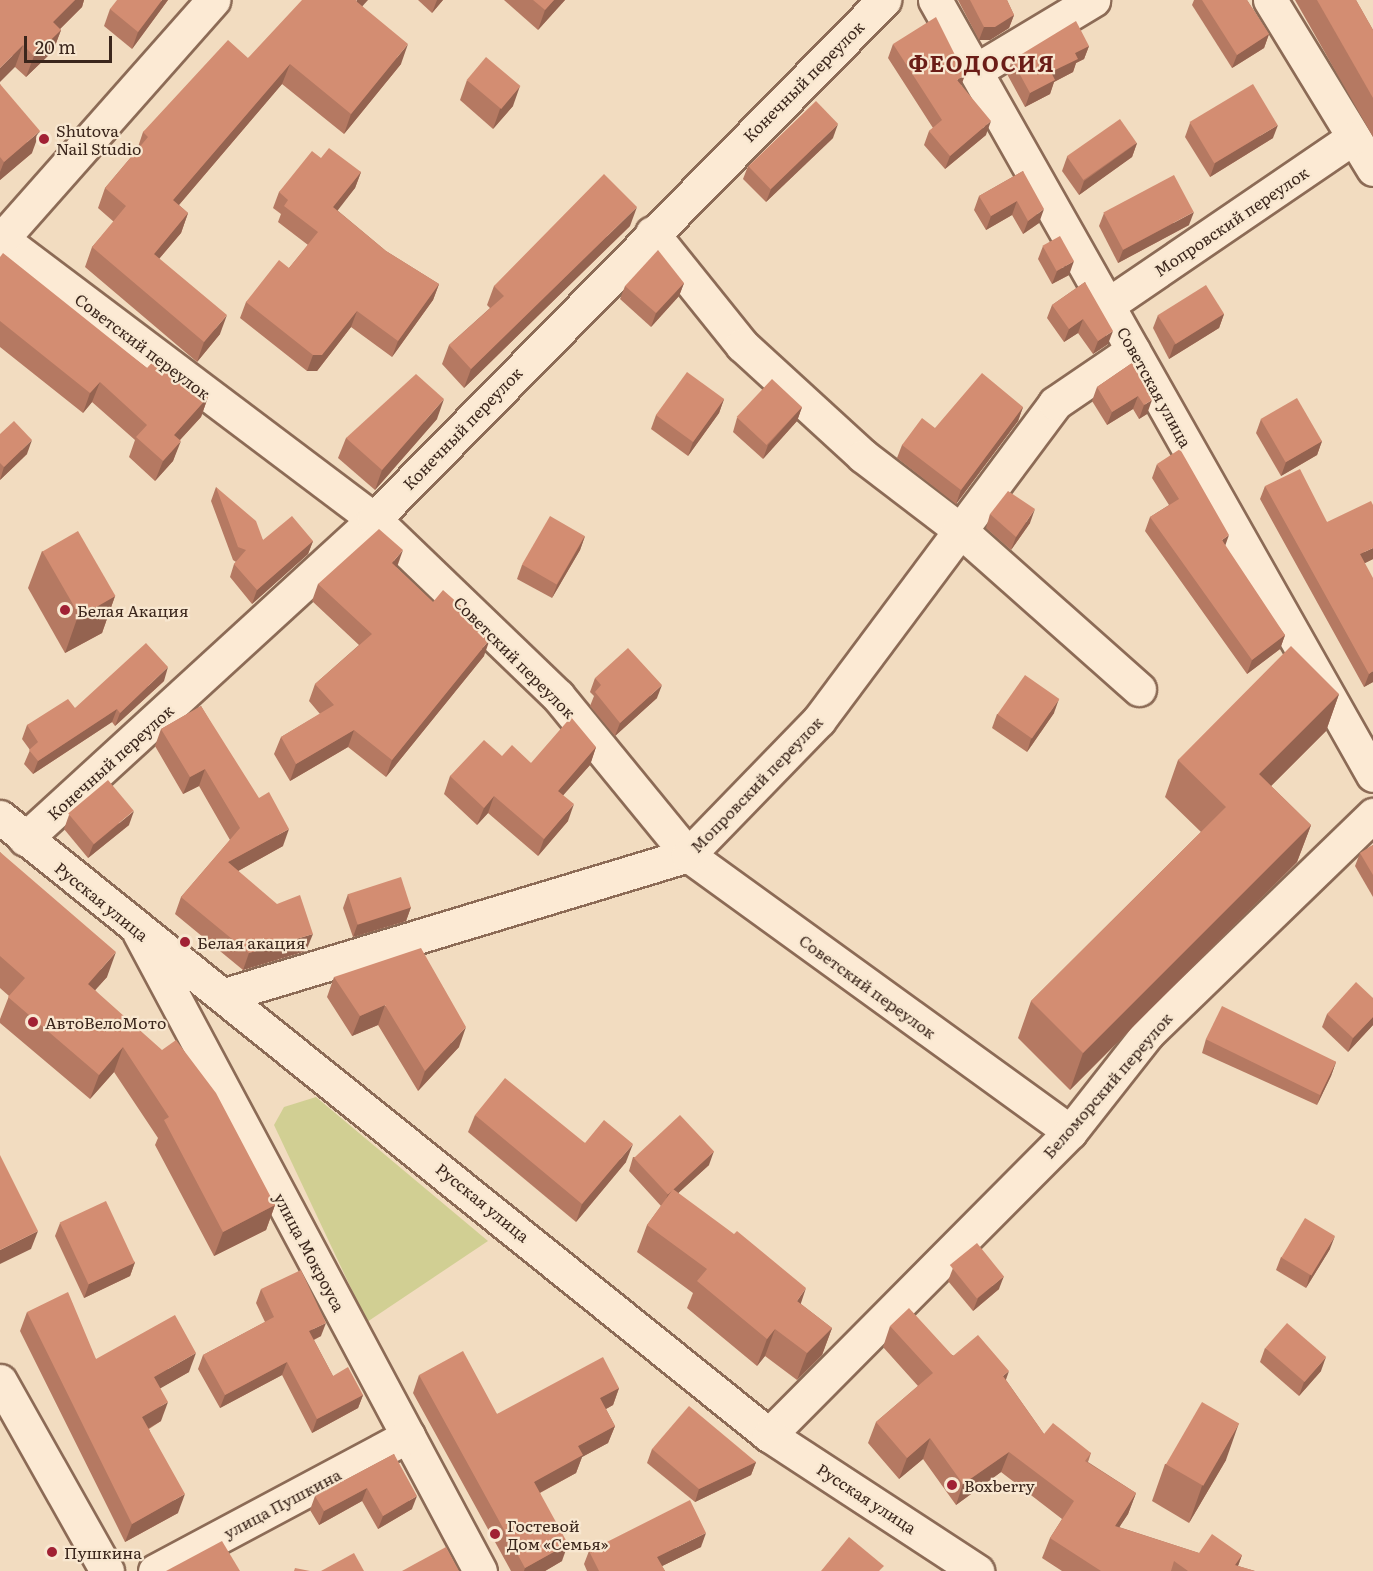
<!DOCTYPE html>
<meta charset="utf-8">
<style>
body{margin:0}
#map{position:relative;width:1373px;height:1571px;overflow:hidden;background:#f2dcc0;font-family:Literata,serif}
div>[style]{position:absolute}
.green>*{inset:0;background:#d1cf93}
.roads{filter:drop-shadow(2px 0 #8c6b56) drop-shadow(-2px 0 #8c6b56) drop-shadow(0 2px #8c6b56) drop-shadow(0 -2px #8c6b56)}
.minor>*{height:33px;margin:-16.5px;padding:0 16.5px;transform-origin:16.5px;border-radius:16.5px;background:#fcead4}
.secondary>*{height:33px;margin:-16.5px;padding:0 16.5px;transform-origin:16.5px;border-radius:16.5px;background:#fcead4}
.wall>*{inset:0;background:#b57962}
.shaded-wall>*{inset:0;background:#946350}
.building>*{inset:0;background:#d38d72;transform-origin:0 0}
.dots>*{width:16px;height:16px;translate:-50% -50%;box-sizing:border-box;border:3px solid #f8e7d0;border-radius:50%}
span{translate:-50% -50%;white-space:nowrap;text-align:center;line-height:1.15;-webkit-text-stroke:4.5px #f8e7d0;paint-order:stroke}
.street-label{font-size:16px;color:#3b261c}
.poi-label{font-size:16px;color:#3b261c}
.left{translate:0 -50%;text-align:left}
.district-label{font-size:22px;color:#6b1d17;font-weight:700;letter-spacing:1.5px}
.scale{position:absolute;left:24px;top:36px;width:88px;height:27px;box-sizing:border-box;border:3px solid #3b261c;border-top:0;padding-left:8px;font-size:18px;line-height:21px;white-space:nowrap;color:#3b261c;-webkit-text-stroke:4px #f8e7d0;paint-order:stroke}
</style>
<div id="map">
<div class="green">
<i style="clip-path:polygon(316px 1097px,488px 1241px,367px 1322px,274px 1125px,284px 1107px)"></i>
</div>
<div class="roads">
<div class="minor">
<i style="left:935px;top:0;width:890px;rotate:60.53deg"></i>
<i style="left:1270px;top:0;width:198px;rotate:58.6deg"></i>
<i style="left:975px;top:71px;width:138px;rotate:-31deg"></i>
<i style="left:652px;top:233px;width:144px;rotate:51.2deg"></i>
<i style="left:742px;top:345px;width:164px;rotate:42.5deg"></i>
<i style="left:863px;top:456px;width:123px;rotate:37.4deg"></i>
<i style="left:961px;top:531px;width:238px;rotate:41.6deg"></i>
<i style="left:2px;top:239px;width:466px;rotate:37deg"></i>
<i style="left:374px;top:519px;width:255px;rotate:43.9deg"></i>
<i style="left:558px;top:696px;width:205px;rotate:50.7deg"></i>
<i style="left:688px;top:855px;width:472px;rotate:35.9deg"></i>
<i style="left:1109px;top:304px;width:294px;rotate:-34.3deg"></i>
<i style="left:25px;top:839px;width:473px;rotate:-42.5deg"></i>
<i style="left:374px;top:519px;width:728px;rotate:-45.5deg"></i>
<i style="left:139px;top:932px;width:724px;rotate:61.91deg"></i>
<i style="left:228px;top:994px;width:481px;rotate:-16.8deg"></i>
<i style="left:688px;top:855px;width:188px;rotate:-45.9deg"></i>
<i style="left:819px;top:720px;width:395px;rotate:-53.3deg"></i>
<i style="left:1055px;top:403px;width:94px;rotate:-34.2deg"></i>
<i style="left:769px;top:1435px;width:427px;rotate:-45.2deg"></i>
<i style="left:1070px;top:1132px;width:125px;rotate:-51.8deg"></i>
<i style="left:1147px;top:1034px;width:315px;rotate:-44.1deg"></i>
<i style="left:155px;top:1571px;width:287px;rotate:-28.1deg"></i>
</div>
<div class="secondary">
<i style="left:0;top:241px;width:322px;rotate:-48.5deg"></i>
<i style="left:0;top:817px;width:987px;rotate:38.79deg"></i>
<i style="left:769px;top:1435px;width:249px;rotate:33.2deg"></i>
<i style="left:0;top:1381px;width:218px;rotate:60.6deg"></i>
</div>
</div>
<div class="wall">
<i style="clip-path:polygon(0 0,84px 0,82px 7px,60px 29px,61px 30px,53px 51px,26px 77px,15px 67px)"></i>
<i style="clip-path:polygon(168px 0,132px 49px,104px 26px,110px 9px)"></i>
<i style="clip-path:polygon(418px 0,443px 0,432px 13px)"></i>
<i style="clip-path:polygon(504px 0,565px 0,538px 30px)"></i>
<i style="clip-path:polygon(958px 0,1007px 0,1014px 15px,1009px 28px,990px 40px,979px 40px)"></i>
<i style="clip-path:polygon(1194px 0,1247px 0,1269px 34px,1264px 48px,1232px 68px,1192px 5px)"></i>
<i style="clip-path:polygon(1295px 0,1356px 0,1373px 30px,1373px 137px)"></i>
<i style="clip-path:polygon(362px 6px,401px 64px,344px 134px,282px 84px,179px 205px,188px 213px,181px 233px,159px 259px,220px 334px,197px 362px,85px 267px,92px 247px,114px 222px,98px 208px,105px 188px,137px 150px,143px 132px,248px 58px)"></i>
<i style="clip-path:polygon(893px 44px,961px 86px,986px 135px,945px 169px,924px 145px,929px 131px,933px 128px,888px 58px)"></i>
<i style="clip-path:polygon(1089px 46px,1084px 59px,1076px 63px,1073px 72px,1054px 82px,1050px 94px,1025px 107px,1007px 74px,1012px 60px)"></i>
<i style="clip-path:polygon(467px 80px,513px 106px,493px 129px,460px 100px)"></i>
<i style="clip-path:polygon(0 84px,32px 153px,0 180px)"></i>
<i style="clip-path:polygon(1190px 123px,1273px 138px,1210px 177px,1185px 137px)"></i>
<i style="clip-path:polygon(833px 138px,766px 202px,743px 179px,748px 166px)"></i>
<i style="clip-path:polygon(1137px 143px,1132px 157px,1079px 195px,1062px 171px,1067px 157px)"></i>
<i style="clip-path:polygon(321px 158px,361px 172px,355px 188px,337px 210px,386px 251px,439px 284px,433px 300px,392px 357px,351px 327px,317px 371px,307px 371px,240px 318px,246px 302px,289px 268px,308px 245px,278px 222px,281px 214px,273px 208px,279px 192px)"></i>
<i style="clip-path:polygon(1023px 171px,1039px 223px,1023px 234px,1012px 215px,986px 230px,974px 210px,979px 196px)"></i>
<i style="clip-path:polygon(1104px 213px,1189px 225px,1118px 263px,1099px 226px)"></i>
<i style="clip-path:polygon(630px 226px,464px 388px,442px 364px,449px 345px,490px 308px,487px 305px,494px 286px)"></i>
<i style="clip-path:polygon(1043px 246px,1069px 275px,1052px 284px,1038px 259px)"></i>
<i style="clip-path:polygon(0 257px,147px 368px,208px 397px,201px 417px,180px 440px,173px 461px,155px 481px,129px 457px,135px 440px,92px 402px,83px 413px,0 347px)"></i>
<i style="clip-path:polygon(1085px 282px,1108px 344px,1093px 354px,1078px 333px,1064px 342px,1047px 318px,1052px 305px)"></i>
<i style="clip-path:polygon(684px 283px,679px 296px,651px 327px,620px 299px,625px 286px)"></i>
<i style="clip-path:polygon(1224px 314px,1219px 328px,1169px 359px,1153px 328px,1158px 315px)"></i>
<i style="clip-path:polygon(1132px 363px,1147px 414px,1139px 419px,1133px 409px,1107px 425px,1092px 401px,1097px 387px)"></i>
<i style="clip-path:polygon(724px 399px,719px 413px,688px 456px,651px 429px,656px 415px)"></i>
<i style="clip-path:polygon(802px 407px,797px 421px,763px 459px,733px 432px,737px 418px)"></i>
<i style="clip-path:polygon(1023px 407px,1018px 421px,956px 504px,897px 458px,902px 445px,935px 428px)"></i>
<i style="clip-path:polygon(437px 419px,375px 490px,338px 458px,346px 438px)"></i>
<i style="clip-path:polygon(1261px 419px,1322px 441px,1317px 455px,1281px 476px,1256px 433px)"></i>
<i style="clip-path:polygon(0 434px,27px 454px,0 480px)"></i>
<i style="clip-path:polygon(1157px 464px,1285px 635px,1280px 649px,1247px 674px,1145px 531px,1150px 517px,1169px 505px,1152px 478px)"></i>
<i style="clip-path:polygon(1265px 486px,1327px 522px,1373px 559px,1365px 563px,1373px 682px,1364px 687px,1260px 499px)"></i>
<i style="clip-path:polygon(216px 487px,263px 540px,313px 541px,308px 554px,252px 604px,230px 577px,234px 564px,236px 562px,233px 560px,211px 501px)"></i>
<i style="clip-path:polygon(990px 514px,1030px 523px,1011px 550px,986px 528px)"></i>
<i style="clip-path:polygon(585px 536px,580px 550px,552px 598px,517px 579px,522px 565px)"></i>
<i style="clip-path:polygon(42px 551px,115px 596px,102px 633px,65px 653px,28px 588px)"></i>
<i style="clip-path:polygon(397px 568px,433px 602px,469px 613px,467px 620px,484px 656px,386px 777px,348px 747px,290px 781px,274px 754px,281px 737px,320px 714px,309px 701px,315px 684px,359px 645px,312px 601px,318px 584px)"></i>
<i style="clip-path:polygon(595px 678px,657px 698px,615px 736px,590px 706px,594px 696px,590px 692px)"></i>
<i style="clip-path:polygon(164px 681px,115px 726px,112px 722px,33px 774px,24px 764px,30px 750px,22px 739px,27px 725px,75px 708px)"></i>
<i style="clip-path:polygon(1339px 694px,1326px 731px,1271px 786px,1311px 825px,1297px 862px,1070px 1090px,1018px 1038px,1031px 1001px,1201px 832px,1165px 797px,1178px 760px)"></i>
<i style="clip-path:polygon(201px 706px,283px 846px,238px 871px,306px 951px,243px 970px,175px 914px,181px 897px,230px 840px,199px 786px,183px 794px,155px 746px,161px 729px)"></i>
<i style="clip-path:polygon(1054px 713px,1027px 752px,992px 728px,997px 714px)"></i>
<i style="clip-path:polygon(596px 747px,590px 765px,563px 795px,568px 821px,538px 856px,488px 813px,477px 825px,444px 794px,450px 776px,502px 756px,531px 763px)"></i>
<i style="clip-path:polygon(69px 815px,129px 825px,88px 858px,64px 829px)"></i>
<i style="clip-path:polygon(1373px 845px,1373px 897px,1355px 866px,1360px 853px)"></i>
<i style="clip-path:polygon(0 852px,107px 977px,95px 990px,275px 1205px,266px 1230px,214px 1256px,155px 1145px,158px 1138px,114px 1072px,90px 1099px,0 1023px,0 1019px,9px 996px,0 988px)"></i>
<i style="clip-path:polygon(348px 894px,411px 907px,406px 921px,353px 937px,343px 908px)"></i>
<i style="clip-path:polygon(334px 977px,459px 1047px,418px 1091px,378px 1025px,352px 1036px,327px 997px)"></i>
<i style="clip-path:polygon(1373px 998px,1373px 1025px,1348px 1052px,1322px 1027px,1327px 1014px)"></i>
<i style="clip-path:polygon(1206px 1039px,1336px 1062px,1331px 1076px,1317px 1105px,1202px 1053px)"></i>
<i style="clip-path:polygon(475px 1115px,585px 1143px,626px 1162px,576px 1222px,468px 1132px)"></i>
<i style="clip-path:polygon(633px 1157px,709px 1165px,678px 1193px,801px 1304px,832px 1328px,822px 1355px,797px 1380px,765px 1356px,757px 1366px,687px 1308px,693px 1293px,637px 1252px,647px 1225px,661px 1206px,629px 1171px)"></i>
<i style="clip-path:polygon(60px 1223px,135px 1262px,130px 1276px,84px 1298px,55px 1236px)"></i>
<i style="clip-path:polygon(1330px 1249px,1306px 1288px,1276px 1270px,1281px 1257px)"></i>
<i style="clip-path:polygon(953px 1268px,999px 1289px,973px 1311px,948px 1281px)"></i>
<i style="clip-path:polygon(261px 1289px,321px 1336px,314px 1340px,333px 1376px,363px 1395px,358px 1408px,312px 1433px,282px 1375px,220px 1408px,198px 1369px,203px 1355px,265px 1322px,256px 1303px)"></i>
<i style="clip-path:polygon(27px 1312px,96px 1359px,189px 1372px,160px 1388px,161px 1421px,149px 1429px,178px 1513px,125px 1542px,20px 1331px)"></i>
<i style="clip-path:polygon(890px 1326px,1006px 1380px,1044px 1434px,1091px 1453px,1088px 1462px,1136px 1493px,1128px 1514px,1119px 1527px,1199px 1553px,1242px 1555px,1238px 1566px,1255px 1571px,1062px 1571px,1042px 1558px,1050px 1538px,1062px 1519px,1001px 1472px,956px 1505px,923px 1459px,899px 1479px,868px 1443px,876px 1422px,918px 1386px,883px 1347px)"></i>
<i style="clip-path:polygon(1265px 1348px,1321px 1371px,1299px 1396px,1260px 1362px)"></i>
<i style="clip-path:polygon(419px 1375px,497px 1414px,619px 1388px,613px 1405px,606px 1409px,615px 1426px,608px 1443px,582px 1457px,576px 1473px,540px 1493px,562px 1561px,545px 1571px,511px 1571px,413px 1393px)"></i>
<i style="clip-path:polygon(652px 1449px,756px 1462px,751px 1475px,695px 1502px,647px 1463px)"></i>
<i style="clip-path:polygon(394px 1454px,412px 1509px,378px 1529px,362px 1501px,319px 1525px,310px 1510px,315px 1496px)"></i>
<i style="clip-path:polygon(1226px 1460px,1189px 1523px,1152px 1501px,1165px 1464px)"></i>
<i style="clip-path:polygon(701px 1547px,662px 1566px,665px 1571px,587px 1571px,584px 1564px,589px 1551px)"></i>
</div>
<div class="shaded-wall">
<i style="clip-path:polygon(75px 0,84px 0,82px 7px,45px 44px,53px 22px)"></i>
<i style="clip-path:polygon(162px 0,168px 0,132px 49px,138px 32px)"></i>
<i style="clip-path:polygon(357px 0,368px 0,349px 21px)"></i>
<i style="clip-path:polygon(437px 0,443px 0,432px 13px)"></i>
<i style="clip-path:polygon(554px 0,565px 0,538px 30px,545px 10px)"></i>
<i style="clip-path:polygon(1014px 15px,1009px 28px,990px 40px,979px 40px,984px 27px)"></i>
<i style="clip-path:polygon(61px 30px,53px 51px,26px 77px,34px 56px)"></i>
<i style="clip-path:polygon(1269px 34px,1264px 48px,1232px 68px,1237px 55px)"></i>
<i style="clip-path:polygon(408px 44px,401px 64px,344px 134px,351px 114px)"></i>
<i style="clip-path:polygon(23px 45px,15px 67px,0 82px,0 68px)"></i>
<i style="clip-path:polygon(1089px 46px,1084px 59px,1076px 63px,1073px 72px,1054px 82px,1050px 94px,1025px 107px,1030px 93px,1051px 72px,1075px 53px)"></i>
<i style="clip-path:polygon(290px 64px,282px 84px,166px 220px,173px 200px)"></i>
<i style="clip-path:polygon(965px 75px,960px 89px,957px 80px)"></i>
<i style="clip-path:polygon(520px 86px,513px 106px,493px 129px,500px 109px)"></i>
<i style="clip-path:polygon(991px 121px,986px 135px,945px 169px,950px 156px)"></i>
<i style="clip-path:polygon(838px 124px,833px 138px,766px 202px,771px 189px)"></i>
<i style="clip-path:polygon(1278px 125px,1273px 138px,1210px 177px,1215px 163px)"></i>
<i style="clip-path:polygon(40px 131px,32px 153px,0 180px,0 172px,4px 162px)"></i>
<i style="clip-path:polygon(1137px 143px,1132px 157px,1079px 195px,1084px 181px)"></i>
<i style="clip-path:polygon(361px 172px,355px 188px,328px 223px,333px 207px)"></i>
<i style="clip-path:polygon(1017px 201px,1012px 215px,986px 230px,991px 216px)"></i>
<i style="clip-path:polygon(637px 207px,630px 226px,464px 388px,471px 369px)"></i>
<i style="clip-path:polygon(1044px 209px,1039px 223px,1023px 234px,1028px 221px)"></i>
<i style="clip-path:polygon(1194px 212px,1189px 225px,1118px 263px,1123px 250px)"></i>
<i style="clip-path:polygon(188px 213px,181px 233px,146px 274px,154px 254px)"></i>
<i style="clip-path:polygon(1074px 261px,1069px 275px,1052px 284px,1057px 271px)"></i>
<i style="clip-path:polygon(684px 283px,679px 296px,651px 327px,656px 313px)"></i>
<i style="clip-path:polygon(439px 284px,433px 300px,392px 357px,398px 341px)"></i>
<i style="clip-path:polygon(357px 311px,351px 327px,317px 371px,307px 371px,313px 355px)"></i>
<i style="clip-path:polygon(1224px 314px,1219px 328px,1169px 359px,1174px 345px)"></i>
<i style="clip-path:polygon(227px 315px,220px 334px,197px 362px,204px 342px)"></i>
<i style="clip-path:polygon(1083px 319px,1078px 333px,1064px 342px,1069px 329px)"></i>
<i style="clip-path:polygon(1113px 331px,1108px 344px,1093px 354px,1098px 341px)"></i>
<i style="clip-path:polygon(100px 382px,92px 402px,83px 413px,90px 393px)"></i>
<i style="clip-path:polygon(1138px 396px,1133px 409px,1107px 425px,1112px 412px)"></i>
<i style="clip-path:polygon(208px 397px,201px 417px,166px 455px,174px 435px)"></i>
<i style="clip-path:polygon(444px 399px,437px 419px,375px 490px,382px 470px)"></i>
<i style="clip-path:polygon(724px 399px,719px 413px,688px 456px,693px 442px)"></i>
<i style="clip-path:polygon(1152px 400px,1147px 414px,1139px 419px,1144px 405px)"></i>
<i style="clip-path:polygon(802px 407px,797px 421px,763px 459px,768px 445px)"></i>
<i style="clip-path:polygon(1023px 407px,1018px 421px,956px 504px,961px 490px)"></i>
<i style="clip-path:polygon(32px 440px,27px 454px,0 480px,4px 467px)"></i>
<i style="clip-path:polygon(181px 441px,173px 461px,155px 481px,163px 461px)"></i>
<i style="clip-path:polygon(1322px 441px,1317px 455px,1281px 476px,1286px 462px)"></i>
<i style="clip-path:polygon(1035px 509px,1030px 523px,1011px 550px,1016px 537px)"></i>
<i style="clip-path:polygon(1229px 535px,1224px 549px,1222px 540px)"></i>
<i style="clip-path:polygon(585px 536px,580px 550px,552px 598px,557px 585px)"></i>
<i style="clip-path:polygon(313px 541px,308px 554px,252px 604px,257px 590px)"></i>
<i style="clip-path:polygon(1373px 548px,1373px 559px,1355px 568px,1360px 554px)"></i>
<i style="clip-path:polygon(403px 550px,397px 567px,386px 580px,392px 563px)"></i>
<i style="clip-path:polygon(115px 596px,102px 633px,65px 653px,78px 616px)"></i>
<i style="clip-path:polygon(1285px 635px,1280px 649px,1247px 674px,1252px 660px)"></i>
<i style="clip-path:polygon(490px 639px,484px 656px,386px 777px,392px 760px)"></i>
<i style="clip-path:polygon(168px 667px,164px 681px,115px 726px,120px 713px)"></i>
<i style="clip-path:polygon(1373px 671px,1373px 682px,1364px 687px,1369px 674px)"></i>
<i style="clip-path:polygon(662px 685px,657px 698px,615px 736px,620px 723px)"></i>
<i style="clip-path:polygon(1339px 694px,1326px 731px,1246px 811px,1259px 774px)"></i>
<i style="clip-path:polygon(1059px 699px,1054px 713px,1027px 752px,1031px 739px)"></i>
<i style="clip-path:polygon(117px 709px,112px 722px,33px 774px,38px 761px)"></i>
<i style="clip-path:polygon(354px 730px,348px 747px,290px 781px,296px 764px)"></i>
<i style="clip-path:polygon(596px 747px,590px 765px,552px 808px,558px 791px)"></i>
<i style="clip-path:polygon(205px 769px,199px 786px,183px 794px,190px 777px)"></i>
<i style="clip-path:polygon(494px 796px,488px 813px,477px 825px,484px 808px)"></i>
<i style="clip-path:polygon(574px 804px,568px 821px,538px 856px,544px 839px)"></i>
<i style="clip-path:polygon(134px 811px,129px 825px,88px 858px,93px 845px)"></i>
<i style="clip-path:polygon(1311px 825px,1297px 862px,1070px 1090px,1083px 1053px)"></i>
<i style="clip-path:polygon(289px 829px,283px 846px,222px 880px,228px 862px)"></i>
<i style="clip-path:polygon(411px 907px,406px 921px,353px 937px,358px 923px)"></i>
<i style="clip-path:polygon(313px 934px,306px 951px,243px 970px,249px 953px)"></i>
<i style="clip-path:polygon(116px 952px,107px 977px,79px 1008px,88px 984px)"></i>
<i style="clip-path:polygon(385px 1005px,378px 1025px,352px 1036px,360px 1016px)"></i>
<i style="clip-path:polygon(1373px 1017px,1373px 1025px,1348px 1052px,1353px 1038px)"></i>
<i style="clip-path:polygon(466px 1027px,459px 1047px,418px 1091px,425px 1071px)"></i>
<i style="clip-path:polygon(123px 1047px,114px 1072px,90px 1099px,99px 1075px)"></i>
<i style="clip-path:polygon(1336px 1062px,1331px 1076px,1317px 1105px,1322px 1091px)"></i>
<i style="clip-path:polygon(633px 1144px,626px 1162px,576px 1222px,582px 1204px)"></i>
<i style="clip-path:polygon(714px 1151px,709px 1165px,663px 1207px,668px 1194px)"></i>
<i style="clip-path:polygon(275px 1205px,266px 1230px,214px 1256px,223px 1232px)"></i>
<i style="clip-path:polygon(38px 1231px,31px 1249px,0 1264px,0 1250px)"></i>
<i style="clip-path:polygon(1335px 1236px,1330px 1249px,1306px 1288px,1310px 1275px)"></i>
<i style="clip-path:polygon(135px 1262px,130px 1276px,84px 1298px,89px 1284px)"></i>
<i style="clip-path:polygon(1004px 1276px,999px 1289px,973px 1311px,978px 1298px)"></i>
<i style="clip-path:polygon(806px 1288px,797px 1315px,797px 1301px)"></i>
<i style="clip-path:polygon(326px 1323px,321px 1336px,304px 1344px,309px 1331px)"></i>
<i style="clip-path:polygon(832px 1328px,822px 1355px,797px 1380px,807px 1353px)"></i>
<i style="clip-path:polygon(775px 1329px,765px 1356px,757px 1366px,767px 1339px)"></i>
<i style="clip-path:polygon(196px 1353px,189px 1372px,147px 1396px,154px 1377px)"></i>
<i style="clip-path:polygon(1326px 1357px,1321px 1371px,1299px 1396px,1304px 1382px)"></i>
<i style="clip-path:polygon(287px 1362px,282px 1375px,220px 1408px,225px 1395px)"></i>
<i style="clip-path:polygon(1009px 1371px,1002px 1391px,1003px 1376px)"></i>
<i style="clip-path:polygon(619px 1388px,613px 1405px,593px 1416px,600px 1398px)"></i>
<i style="clip-path:polygon(363px 1395px,358px 1408px,312px 1433px,317px 1419px)"></i>
<i style="clip-path:polygon(168px 1402px,161px 1421px,135px 1436px,142px 1417px)"></i>
<i style="clip-path:polygon(1239px 1423px,1226px 1460px,1189px 1523px,1202px 1486px)"></i>
<i style="clip-path:polygon(615px 1426px,608px 1443px,582px 1457px,576px 1473px,528px 1499px,534px 1482px,578px 1446px)"></i>
<i style="clip-path:polygon(930px 1438px,923px 1459px,899px 1479px,907px 1458px)"></i>
<i style="clip-path:polygon(1009px 1452px,1001px 1472px,956px 1505px,963px 1484px)"></i>
<i style="clip-path:polygon(756px 1462px,751px 1475px,695px 1502px,699px 1489px)"></i>
<i style="clip-path:polygon(367px 1488px,362px 1501px,319px 1525px,324px 1511px)"></i>
<i style="clip-path:polygon(1136px 1493px,1128px 1514px,1107px 1546px,1115px 1526px)"></i>
<i style="clip-path:polygon(185px 1494px,178px 1513px,125px 1542px,132px 1524px)"></i>
<i style="clip-path:polygon(417px 1496px,412px 1509px,378px 1529px,383px 1516px)"></i>
<i style="clip-path:polygon(706px 1533px,701px 1547px,652px 1571px,657px 1557px)"></i>
<i style="clip-path:polygon(568px 1544px,562px 1561px,545px 1571px,524px 1571px,525px 1568px)"></i>
<i style="clip-path:polygon(1242px 1555px,1236px 1571px,1235px 1565px)"></i>
</div>
<div class="building">
<i style="clip-path:polygon(0 0,75px 0,53px 22px,61px 30px,34px 56px,23px 45px,0 68px)"></i>
<i style="clip-path:polygon(117px 0,162px 0,138px 32px,110px 9px)"></i>
<i style="clip-path:polygon(302px 0,357px 0,356px 1px,408px 44px,351px 114px,290px 64px,173px 200px,188px 213px,154px 254px,227px 315px,204px 342px,92px 247px,126px 206px,105px 188px,148px 137px,143px 132px,228px 40px,248px 58px)"></i>
<i style="clip-path:polygon(533px 0,554px 0,545px 10px)"></i>
<i style="clip-path:polygon(970px 0,1007px 0,1014px 15px,995px 27px,984px 27px)"></i>
<i style="clip-path:polygon(1202px 0,1247px 0,1269px 34px,1237px 55px)"></i>
<i style="clip-path:polygon(1317px 0,1356px 0,1373px 30px,1373px 98px)"></i>
<i style="clip-path:polygon(936px 17px,965px 75px,957px 80px,991px 121px,950px 156px,929px 131px,942px 120px,893px 44px)"></i>
<i style="clip-path:polygon(1076px 21px,1089px 46px,1075px 53px,1078px 59px,1051px 72px,1055px 80px,1030px 93px,1012px 60px)"></i>
<i style="left:486px;top:57px;width:45px;height:30px;rotate:40deg"></i>
<i style="clip-path:polygon(0 84px,40px 131px,4px 162px,0 157px)"></i>
<i style="left:1253px;top:84px;width:48px;height:74px;rotate:59deg"></i>
<i style="left:816px;top:101px;width:32px;height:94px;rotate:46deg"></i>
<i style="left:1120px;top:119px;width:29px;height:65px;rotate:55deg"></i>
<i style="clip-path:polygon(329px 148px,361px 172px,333px 207px,386px 251px,439px 284px,398px 341px,357px 311px,322px 355px,313px 355px,246px 302px,279px 260px,289px 268px,318px 232px,284px 206px,288px 200px,279px 192px,312px 151px,321px 158px)"></i>
<i style="clip-path:polygon(1023px 171px,1044px 209px,1028px 221px,1017px 201px,991px 216px,979px 196px)"></i>
<i style="clip-path:polygon(604px 174px,637px 207px,471px 369px,449px 345px,504px 296px,494px 286px)"></i>
<i style="left:1174px;top:175px;width:42px;height:80px;rotate:62deg"></i>
<i style="left:1060px;top:236px;width:29px;height:20px;rotate:61deg"></i>
<i style="clip-path:polygon(658px 250px,684px 283px,656px 313px,625px 286px)"></i>
<i style="clip-path:polygon(3px 253px,147px 368px,159px 355px,208px 397px,174px 435px,181px 441px,163px 461px,136px 437px,147px 425px,100px 382px,90px 393px,0 321px,0 257px)"></i>
<i style="clip-path:polygon(1085px 282px,1113px 331px,1098px 341px,1083px 319px,1069px 329px,1052px 305px)"></i>
<i style="left:1206px;top:285px;width:34px;height:57px;rotate:58deg"></i>
<i style="clip-path:polygon(1132px 363px,1152px 400px,1144px 405px,1138px 396px,1112px 412px,1097px 387px)"></i>
<i style="left:687px;top:372px;width:46px;height:53px;rotate:36deg"></i>
<i style="clip-path:polygon(982px 373px,1023px 407px,961px 490px,902px 445px,922px 418px,935px 428px)"></i>
<i style="clip-path:polygon(416px 374px,444px 399px,382px 470px,346px 438px)"></i>
<i style="left:772px;top:379px;width:41px;height:52px;rotate:43deg"></i>
<i style="left:1297px;top:398px;width:50px;height:42px;rotate:60deg"></i>
<i style="clip-path:polygon(14px 421px,32px 440px,4px 467px,0 463px,0 434px)"></i>
<i style="clip-path:polygon(1180px 449px,1229px 535px,1222px 540px,1285px 635px,1252px 660px,1150px 517px,1179px 499px,1157px 464px)"></i>
<i style="clip-path:polygon(1300px 469px,1327px 522px,1371px 501px,1373px 505px,1373px 548px,1360px 554px,1373px 578px,1373px 671px,1369px 674px,1265px 486px)"></i>
<i style="clip-path:polygon(216px 487px,256px 521px,263px 540px,292px 516px,313px 541px,257px 590px,234px 564px,246px 550px,238px 547px)"></i>
<i style="clip-path:polygon(1008px 491px,1035px 509px,1016px 537px,990px 514px)"></i>
<i style="left:550px;top:516px;width:40px;height:56px;rotate:30deg"></i>
<i style="clip-path:polygon(379px 529px,403px 550px,392px 563px,433px 602px,443px 590px,469px 613px,465px 619px,490px 639px,392px 760px,354px 730px,296px 764px,281px 737px,334px 705px,315px 684px,372px 634px,318px 584px)"></i>
<i style="left:78px;top:531px;width:75px;height:41px;rotate:60deg"></i>
<i style="clip-path:polygon(146px 643px,168px 667px,120px 713px,117px 709px,38px 761px,29px 750px,38px 742px,27px 725px,68px 699px,75px 708px)"></i>
<i style="clip-path:polygon(1291px 646px,1339px 694px,1259px 774px,1311px 825px,1083px 1053px,1031px 1001px,1226px 807px,1178px 760px)"></i>
<i style="clip-path:polygon(628px 648px,662px 685px,620px 723px,595px 692px,601px 685px,595px 678px)"></i>
<i style="left:1025px;top:675px;width:42px;height:48px;rotate:35deg"></i>
<i style="clip-path:polygon(201px 706px,259px 798px,269px 792px,289px 829px,228px 862px,277px 904px,300px 895px,313px 934px,249px 953px,181px 897px,240px 828px,205px 769px,190px 777px,161px 729px)"></i>
<i style="clip-path:polygon(571px 717px,596px 747px,558px 791px,574px 804px,544px 839px,494px 796px,484px 808px,450px 776px,484px 740px,502px 756px,512px 745px,531px 763px)"></i>
<i style="left:108px;top:780px;width:40px;height:52px;rotate:50deg"></i>
<i style="clip-path:polygon(1373px 845px,1373px 875px,1360px 853px)"></i>
<i style="clip-path:polygon(0 852px,116px 952px,88px 984px,162px 1050px,176px 1040px,216px 1093px,275px 1205px,223px 1232px,164px 1120px,169px 1117px,123px 1047px,99px 1075px,8px 997px,25px 978px,0 956px)"></i>
<i style="left:401px;top:877px;width:32px;height:56px;rotate:72deg"></i>
<i style="clip-path:polygon(421px 948px,466px 1027px,425px 1071px,385px 1005px,360px 1016px,334px 977px)"></i>
<i style="clip-path:polygon(1356px 982px,1373px 998px,1373px 1017px,1353px 1038px,1327px 1014px)"></i>
<i style="left:1222px;top:1006px;width:127px;height:37px;rotate:26deg"></i>
<i style="clip-path:polygon(505px 1078px,585px 1143px,604px 1120px,633px 1144px,582px 1204px,475px 1115px)"></i>
<i style="left:680px;top:1115px;width:50px;height:63px;rotate:47deg"></i>
<i style="clip-path:polygon(0 1155px,38px 1231px,0 1250px)"></i>
<i style="clip-path:polygon(673px 1189px,734px 1234px,737px 1231px,806px 1288px,797px 1301px,832px 1328px,807px 1353px,775px 1329px,767px 1339px,697px 1281px,707px 1269px,647px 1225px)"></i>
<i style="left:106px;top:1201px;width:68px;height:51px;rotate:65deg"></i>
<i style="left:1305px;top:1218px;width:35px;height:46px;rotate:31deg"></i>
<i style="left:977px;top:1243px;width:43px;height:35px;rotate:51deg"></i>
<i style="clip-path:polygon(301px 1270px,326px 1323px,309px 1331px,333px 1376px,348px 1367px,363px 1395px,317px 1419px,287px 1362px,225px 1395px,203px 1355px,274px 1317px,261px 1289px)"></i>
<i style="clip-path:polygon(68px 1292px,96px 1359px,175px 1315px,196px 1353px,154px 1377px,168px 1402px,142px 1417px,185px 1494px,132px 1524px,27px 1312px)"></i>
<i style="clip-path:polygon(909px 1308px,953px 1356px,978px 1335px,1009px 1371px,1003px 1376px,1044px 1434px,1053px 1423px,1091px 1453px,1085px 1461px,1136px 1493px,1115px 1526px,1199px 1553px,1212px 1534px,1242px 1555px,1235px 1565px,1255px 1571px,1188px 1571px,1174px 1561px,1171px 1571px,1101px 1571px,1050px 1538px,1074px 1501px,1009px 1452px,963px 1484px,930px 1438px,907px 1458px,876px 1422px,933px 1373px,890px 1326px)"></i>
<i style="left:1287px;top:1323px;width:52px;height:33px;rotate:41deg"></i>
<i style="clip-path:polygon(463px 1351px,497px 1414px,603px 1357px,619px 1388px,600px 1398px,615px 1426px,578px 1446px,583px 1455px,534px 1482px,568px 1544px,525px 1568px,419px 1375px)"></i>
<i style="left:1202px;top:1402px;width:43px;height:72px;rotate:30deg"></i>
<i style="clip-path:polygon(689px 1406px,756px 1462px,699px 1489px,652px 1449px)"></i>
<i style="clip-path:polygon(394px 1454px,417px 1496px,383px 1516px,367px 1488px,324px 1511px,315px 1496px)"></i>
<i style="clip-path:polygon(690px 1500px,706px 1533px,657px 1557px,665px 1571px,599px 1571px,589px 1551px)"></i>
<i style="clip-path:polygon(849px 1537px,884px 1566px,879px 1571px,821px 1571px)"></i>
<i style="clip-path:polygon(222px 1541px,240px 1571px,166px 1571px)"></i>
<i style="clip-path:polygon(446px 1547px,459px 1571px,402px 1571px)"></i>
<i style="clip-path:polygon(354px 1553px,364px 1571px,321px 1571px)"></i>
<i style="clip-path:polygon(295px 1568px,310px 1571px,294px 1571px)"></i>
</div>
<div class="dots">
<i style="left:44px;top:139px;background:#a12134"></i>
<i style="left:65px;top:610px;background:#a12134"></i>
<i style="left:185px;top:942px;background:#a12134"></i>
<i style="left:33px;top:1022px;background:#a12134"></i>
<i style="left:952px;top:1485px;background:#a12134"></i>
<i style="left:495px;top:1534px;background:#a12134"></i>
<i style="left:52px;top:1552px;background:#a12134"></i>
</div>
<div class="street-label">
<span style="left:803px;top:81px;rotate:-45deg">Конечный переулок</span>
<span style="left:1231px;top:221px;rotate:-34deg">Мопровский переулок</span>
<span style="left:143px;top:346px;rotate:37deg">Советский переулок</span>
<span style="left:1155px;top:387px;rotate:61deg">Советская улица</span>
<span style="left:462px;top:428px;rotate:-46deg">Конечный переулок</span>
<span style="left:515px;top:657px;rotate:45deg">Советский переулок</span>
<span style="left:110px;top:762px;rotate:-42deg">Конечный переулок</span>
<span style="left:756px;top:784px;rotate:-46deg">Мопровский переулок</span>
<span style="left:102px;top:901px;rotate:39deg">Русская улица</span>
<span style="left:868px;top:986px;rotate:36deg">Советский переулок</span>
<span style="left:1107px;top:1085px;rotate:-49deg">Беломорский переулок</span>
<span style="left:483px;top:1202px;rotate:39deg">Русская улица</span>
<span style="left:310px;top:1252px;rotate:62deg">улица Мокроуса</span>
<span style="left:867px;top:1498px;rotate:33deg">Русская улица</span>
<span style="left:282px;top:1503px;rotate:-28deg">улица Пушкина</span>
</div>
<div class="poi-label">
<span class="left" style="left:56px;top:139px">Shutova<br>Nail Studio</span>
<span class="left" style="left:77px;top:610px">Белая Акация</span>
<span class="left" style="left:197px;top:942px">Белая акация</span>
<span class="left" style="left:45px;top:1022px">АвтоВелоМото</span>
<span class="left" style="left:964px;top:1485px">Boxberry</span>
<span class="left" style="left:507px;top:1534px">Гостевой<br>Дом «Семья»</span>
<span class="left" style="left:64px;top:1552px">Пушкина</span>
</div>
<div class="district-label">
<span style="left:982px;top:63px">ФЕОДОСИЯ</span>
</div>
<div class="scale">20 m</div>
</div>
